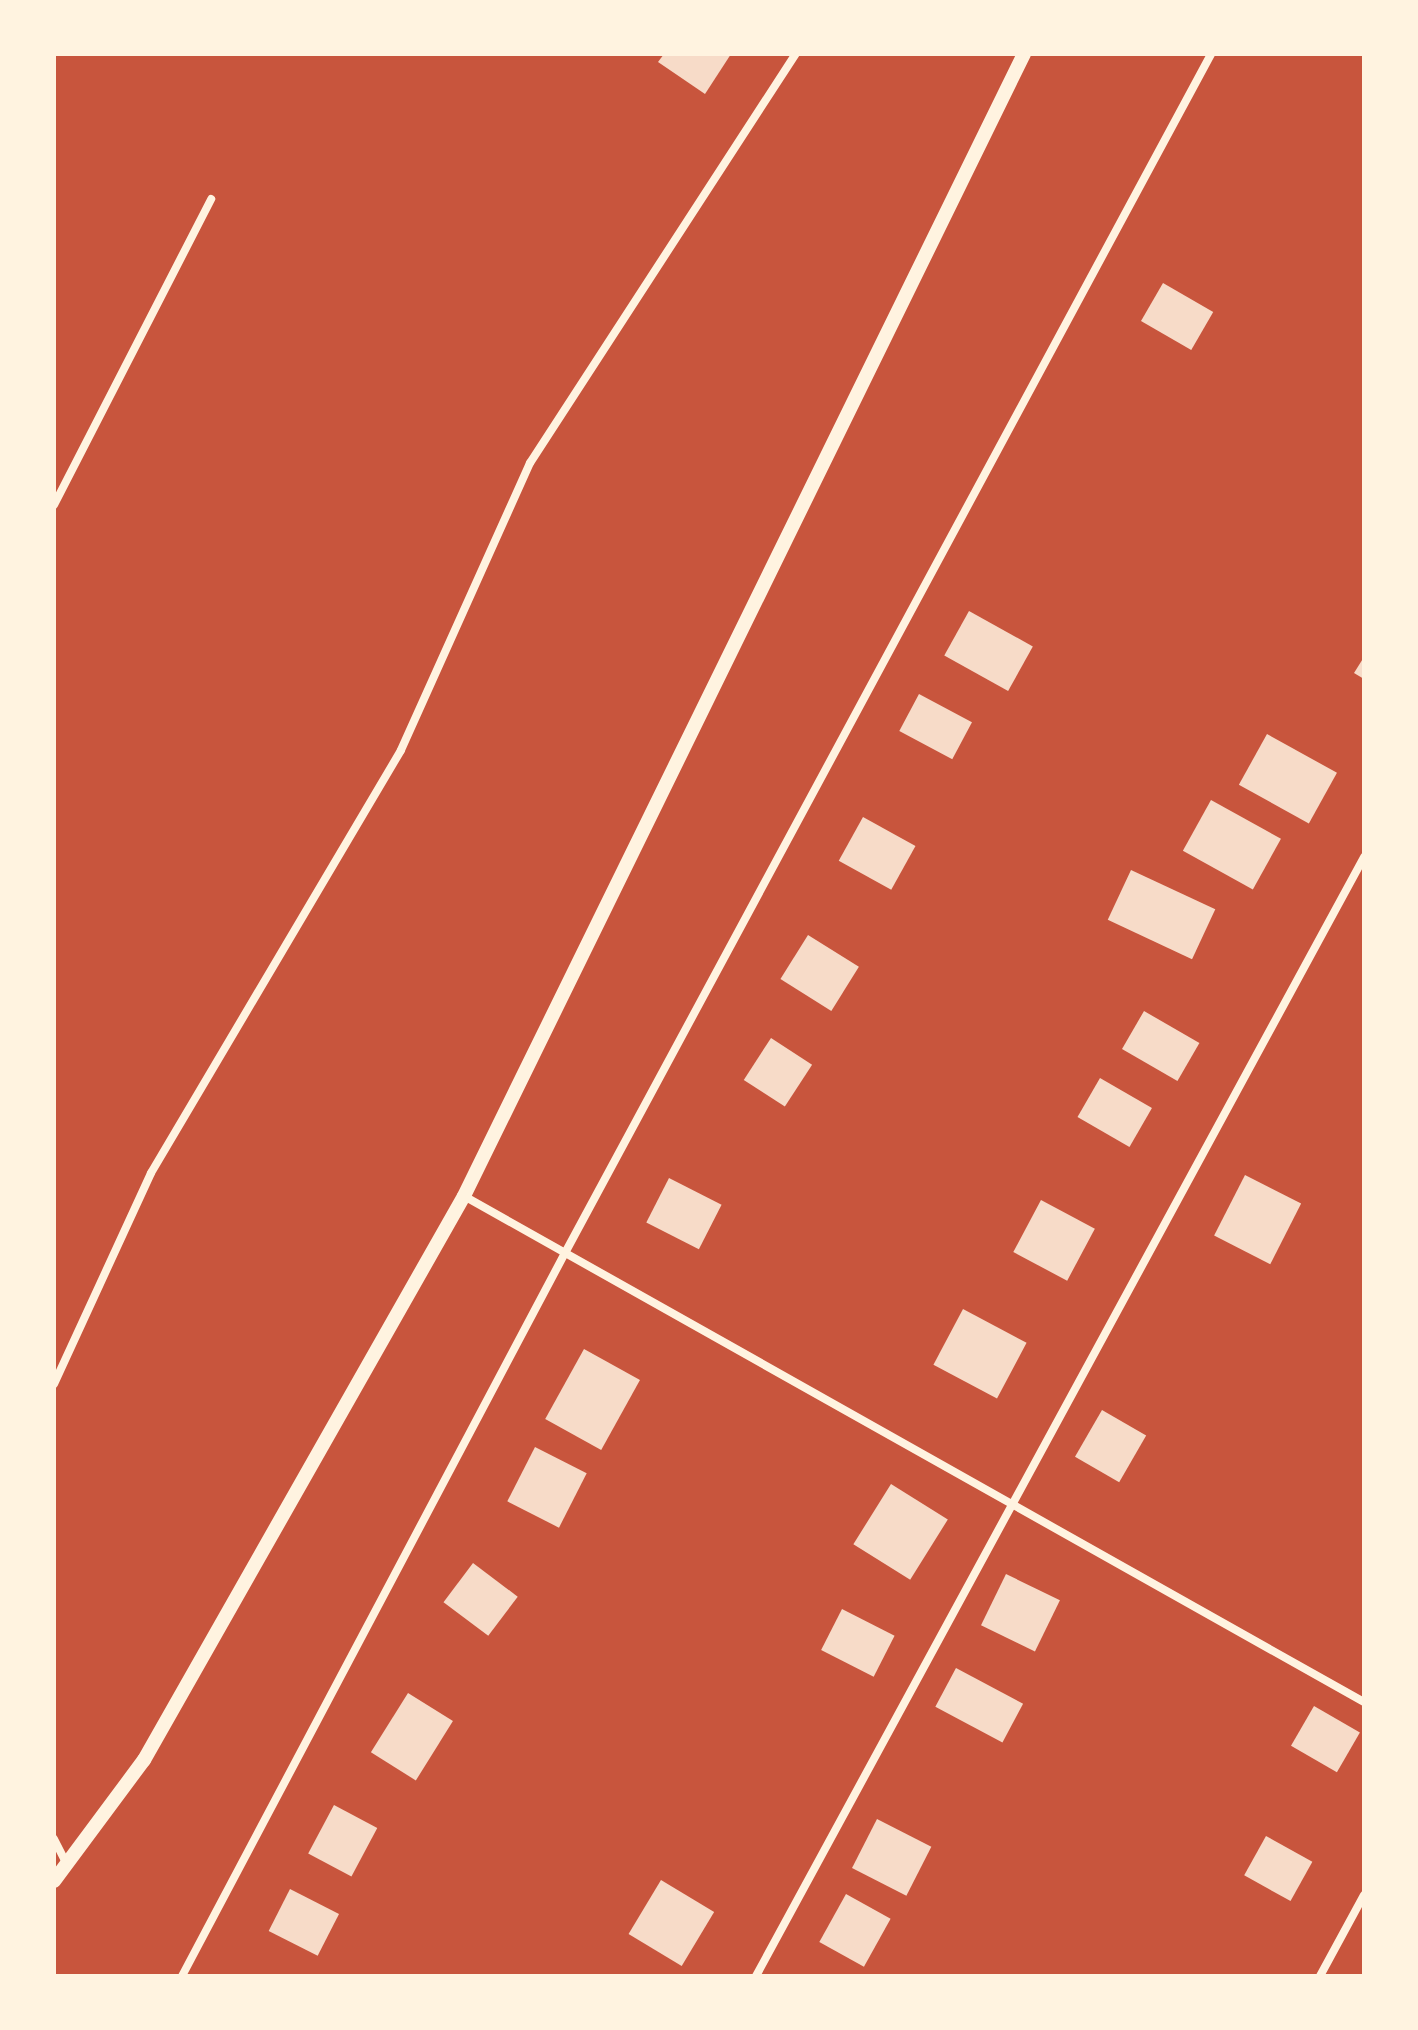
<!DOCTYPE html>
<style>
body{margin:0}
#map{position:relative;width:1418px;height:2030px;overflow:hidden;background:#c8553d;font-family:"Playfair Display",serif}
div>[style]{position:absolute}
.building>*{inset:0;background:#f7dbc8;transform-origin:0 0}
.minor>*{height:8px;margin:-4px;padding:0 4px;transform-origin:4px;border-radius:4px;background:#fff3e0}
.tertiary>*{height:14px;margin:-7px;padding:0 7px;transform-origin:7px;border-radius:7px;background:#fff3e0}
span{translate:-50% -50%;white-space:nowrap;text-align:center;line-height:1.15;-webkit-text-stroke:6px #fff3e0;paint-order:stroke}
.frame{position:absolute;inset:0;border:56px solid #fff3e0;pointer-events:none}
</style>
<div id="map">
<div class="building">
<i style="clip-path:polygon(664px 54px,731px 54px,705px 94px,658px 62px)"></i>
<i style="left:1163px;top:283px;width:58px;height:44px;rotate:30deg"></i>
<i style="left:969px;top:611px;width:73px;height:51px;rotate:29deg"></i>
<i style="clip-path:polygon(1364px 657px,1364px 679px,1354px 673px)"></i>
<i style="left:919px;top:694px;width:60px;height:42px;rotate:28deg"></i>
<i style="left:1267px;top:734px;width:80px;height:58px;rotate:29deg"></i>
<i style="left:1211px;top:800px;width:80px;height:58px;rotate:29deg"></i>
<i style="left:863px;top:817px;width:60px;height:50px;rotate:29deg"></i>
<i style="left:1131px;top:870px;width:93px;height:55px;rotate:25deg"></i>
<i style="left:808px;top:935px;width:60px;height:52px;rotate:32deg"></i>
<i style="left:1144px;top:1011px;width:64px;height:44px;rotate:30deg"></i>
<i style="left:771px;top:1038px;width:49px;height:50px;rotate:33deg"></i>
<i style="left:1100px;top:1078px;width:60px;height:45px;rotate:30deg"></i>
<i style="left:1245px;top:1175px;width:63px;height:68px;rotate:27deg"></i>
<i style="left:669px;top:1178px;width:59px;height:50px;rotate:27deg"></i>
<i style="left:1041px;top:1200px;width:61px;height:59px;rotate:28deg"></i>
<i style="left:963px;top:1309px;width:72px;height:63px;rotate:28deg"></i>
<i style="left:584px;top:1349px;width:64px;height:80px;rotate:29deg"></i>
<i style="left:1102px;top:1410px;width:51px;height:54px;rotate:30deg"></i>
<i style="left:535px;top:1447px;width:58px;height:61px;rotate:27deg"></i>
<i style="left:891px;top:1484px;width:67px;height:71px;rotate:32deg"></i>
<i style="left:473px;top:1563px;width:56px;height:49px;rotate:37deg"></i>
<i style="left:1006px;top:1574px;width:60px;height:57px;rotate:26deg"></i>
<i style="left:842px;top:1609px;width:59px;height:46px;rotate:27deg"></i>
<i style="left:956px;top:1668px;width:76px;height:44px;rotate:28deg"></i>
<i style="left:408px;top:1693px;width:53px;height:70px;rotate:32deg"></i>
<i style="left:1314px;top:1706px;width:53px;height:46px;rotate:30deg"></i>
<i style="left:334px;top:1805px;width:49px;height:55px;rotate:28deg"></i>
<i style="left:877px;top:1819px;width:61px;height:55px;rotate:27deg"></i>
<i style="left:1266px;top:1836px;width:53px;height:45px;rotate:29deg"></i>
<i style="left:661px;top:1880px;width:62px;height:63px;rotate:31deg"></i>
<i style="left:290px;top:1889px;width:55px;height:47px;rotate:27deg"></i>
<i style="left:846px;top:1894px;width:51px;height:55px;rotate:29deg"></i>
</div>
<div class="minor">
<i style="left:54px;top:505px;width:344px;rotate:-62.8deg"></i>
<i style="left:464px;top:1196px;width:1032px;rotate:29.35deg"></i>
<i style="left:54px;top:1384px;width:232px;rotate:-65.3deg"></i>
<i style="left:151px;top:1173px;width:491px;rotate:-59.4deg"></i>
<i style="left:401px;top:750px;width:315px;rotate:-65.8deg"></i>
<i style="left:530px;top:463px;width:488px;rotate:-57deg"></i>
<i style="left:54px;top:1839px;width:28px;rotate:63deg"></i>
<i style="left:182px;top:1976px;width:818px;rotate:-62.09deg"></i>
<i style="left:565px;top:1253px;width:1362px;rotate:-61.68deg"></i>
<i style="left:756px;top:1976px;width:1274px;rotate:-61.48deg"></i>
<i style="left:1320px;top:1976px;width:92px;rotate:-61.5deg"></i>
</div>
<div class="tertiary">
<i style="left:54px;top:1881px;width:151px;rotate:-53.4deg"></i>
<i style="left:144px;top:1760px;width:648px;rotate:-60.43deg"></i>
<i style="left:464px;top:1196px;width:1272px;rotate:-63.88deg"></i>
</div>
<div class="frame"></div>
</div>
